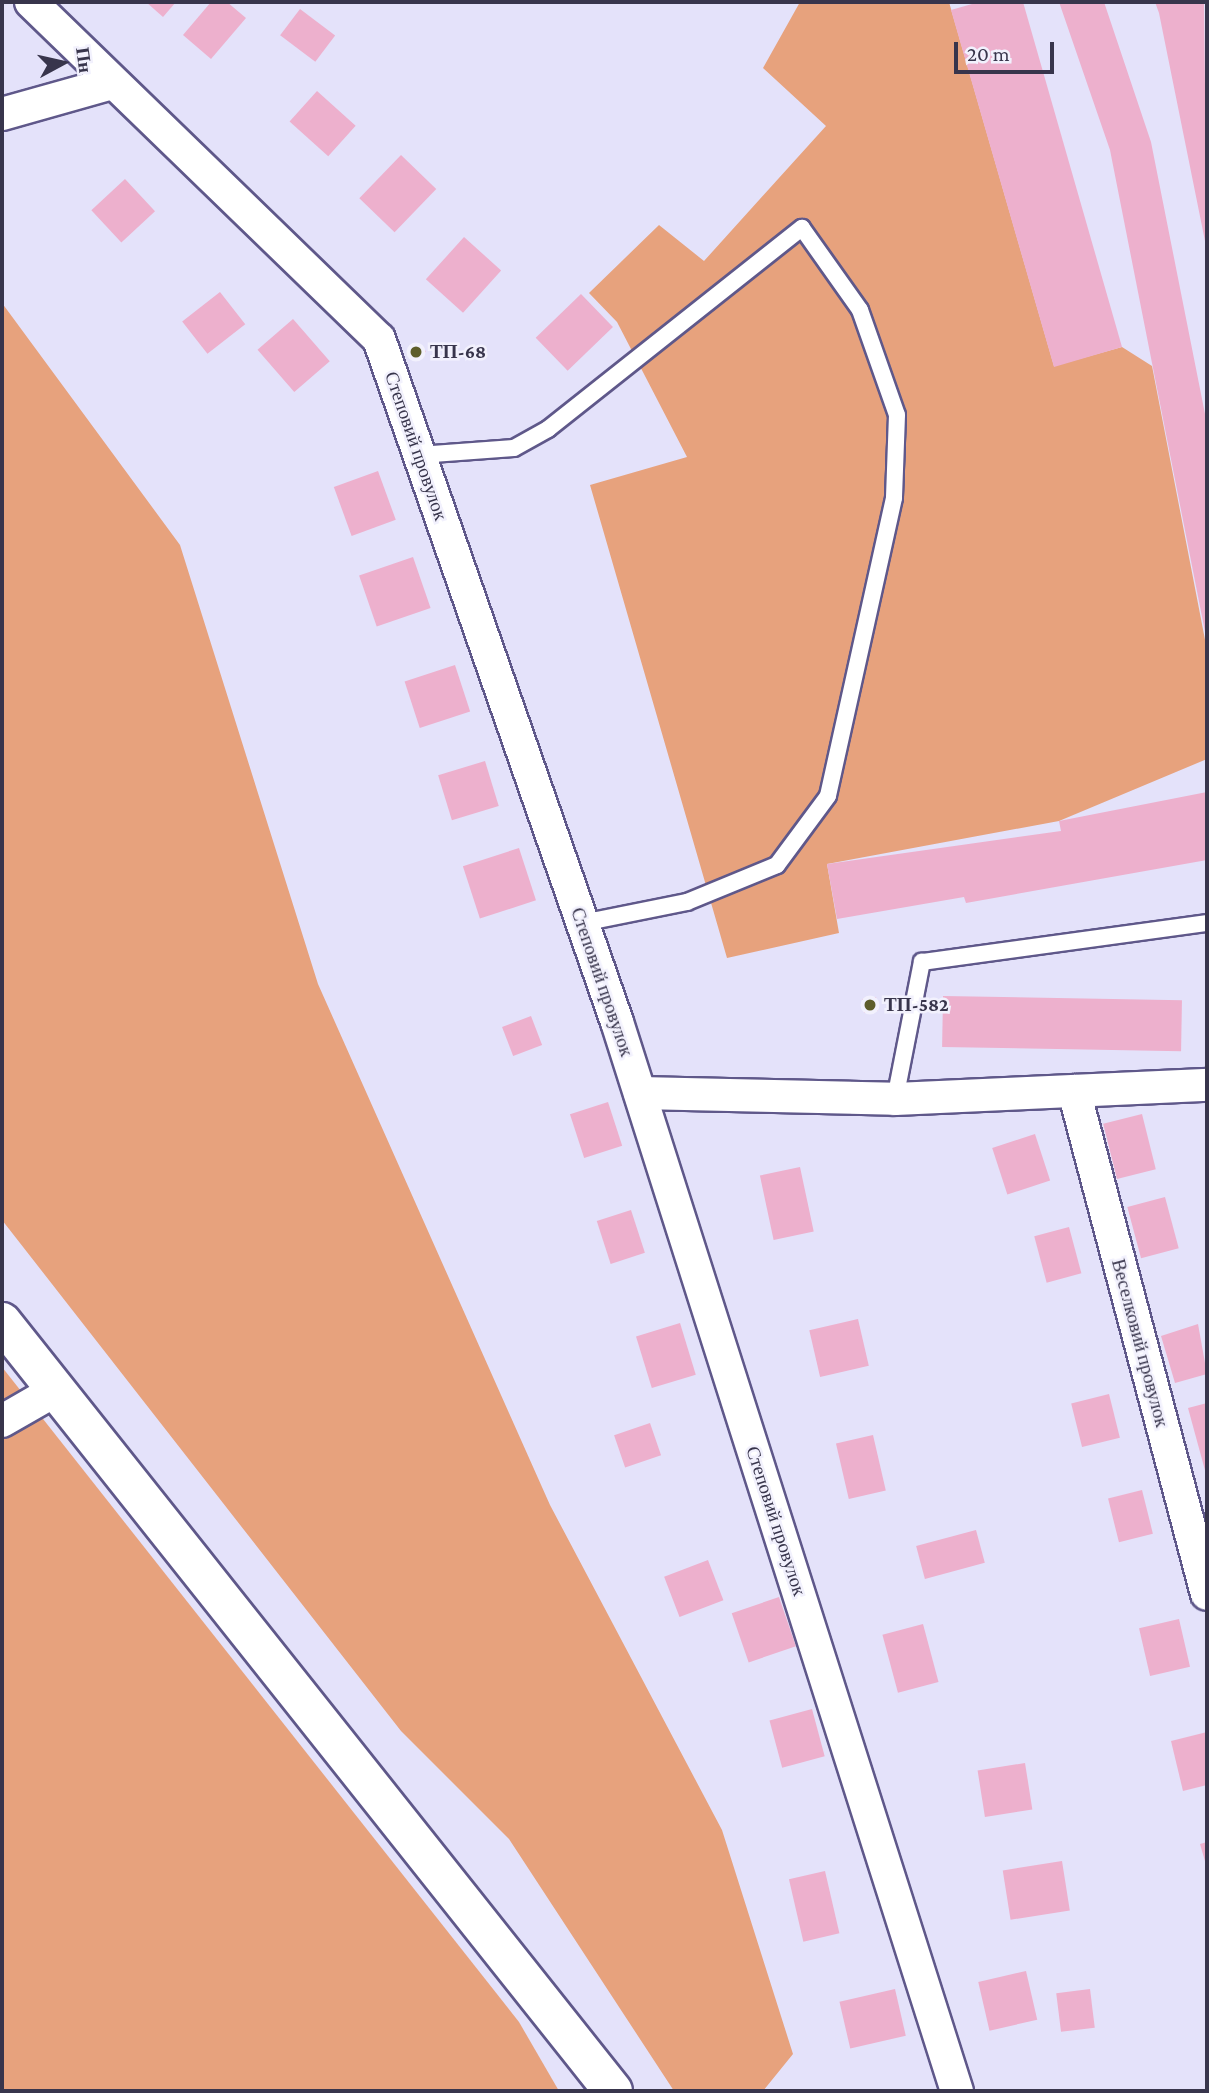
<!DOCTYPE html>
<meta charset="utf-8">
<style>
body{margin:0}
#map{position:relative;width:1209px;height:2093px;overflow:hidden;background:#e4e2fa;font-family:"Crimson Pro",serif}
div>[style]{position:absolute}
.green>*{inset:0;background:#e7a27d}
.building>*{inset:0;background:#edb0cd;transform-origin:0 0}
.roads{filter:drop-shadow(2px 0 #5f588a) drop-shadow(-2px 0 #5f588a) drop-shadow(0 2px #5f588a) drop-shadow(0 -2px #5f588a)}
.service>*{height:16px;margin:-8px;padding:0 8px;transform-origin:8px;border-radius:8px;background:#fff}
.minor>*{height:32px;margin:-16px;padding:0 16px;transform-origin:16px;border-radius:16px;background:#fff}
.tertiary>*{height:38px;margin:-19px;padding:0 19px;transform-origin:19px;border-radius:19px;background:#fff}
.dots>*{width:19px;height:19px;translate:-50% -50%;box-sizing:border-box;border:4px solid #f2f1fd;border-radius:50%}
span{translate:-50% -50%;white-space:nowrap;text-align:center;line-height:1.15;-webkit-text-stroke:5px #f2f1fd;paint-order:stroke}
.poi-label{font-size:19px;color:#38354c;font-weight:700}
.left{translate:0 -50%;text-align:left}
.street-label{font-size:19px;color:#38354c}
.frame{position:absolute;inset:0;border:4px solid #38354c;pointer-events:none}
.north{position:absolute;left:28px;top:28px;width:70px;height:70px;-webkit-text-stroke:5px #f2f1fd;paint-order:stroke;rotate:82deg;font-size:19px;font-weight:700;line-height:28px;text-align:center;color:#38354c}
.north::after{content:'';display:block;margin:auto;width:24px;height:32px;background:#38354c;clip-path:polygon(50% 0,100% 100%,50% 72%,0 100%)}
.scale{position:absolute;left:954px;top:42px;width:100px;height:32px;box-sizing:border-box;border:4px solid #38354c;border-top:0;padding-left:9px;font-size:21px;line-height:24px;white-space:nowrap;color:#38354c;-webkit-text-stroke:5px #f2f1fd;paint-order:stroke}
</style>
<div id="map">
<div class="green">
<i style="clip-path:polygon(800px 2px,949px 2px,1054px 366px,1122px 347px,1152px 366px,1207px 650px,1207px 759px,1059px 821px,827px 864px,839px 933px,727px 958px,590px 485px,687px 457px,617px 322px,589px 293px,659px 225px,704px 261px,826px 126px,763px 68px)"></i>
<i style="clip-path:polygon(2px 303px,180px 545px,318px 984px,550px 1505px,722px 1830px,793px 2054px,763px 2091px,674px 2091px,509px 1839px,401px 1731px,2px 1220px)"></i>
<i style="clip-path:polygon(2px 1367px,519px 2022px,559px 2091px,2px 2091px)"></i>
</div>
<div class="building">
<i style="clip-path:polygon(146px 2px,176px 2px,163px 17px)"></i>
<i style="clip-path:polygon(211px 2px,227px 2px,246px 18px,211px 59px,183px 35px)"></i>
<i style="clip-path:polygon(979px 2px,1023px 2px,1122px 347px,1054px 367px,951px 10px)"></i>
<i style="clip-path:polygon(1059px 2px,1104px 2px,1151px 142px,1207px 424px,1207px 642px,1110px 150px)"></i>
<i style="clip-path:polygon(1155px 2px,1204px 4px,1207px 251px,1159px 13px)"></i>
<i style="left:300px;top:9px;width:44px;height:33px;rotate:37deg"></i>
<i style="left:317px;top:91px;width:52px;height:41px;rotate:42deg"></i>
<i style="left:401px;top:155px;width:49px;height:60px;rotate:44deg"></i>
<i style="left:125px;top:179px;width:44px;height:46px;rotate:47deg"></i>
<i style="left:464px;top:237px;width:50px;height:57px;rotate:42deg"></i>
<i style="left:220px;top:292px;width:41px;height:48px;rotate:52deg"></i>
<i style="left:581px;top:294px;width:46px;height:63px;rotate:46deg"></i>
<i style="left:293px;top:319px;width:56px;height:47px;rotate:49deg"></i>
<i style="left:416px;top:343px;width:13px;height:13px;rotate:39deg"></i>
<i style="left:378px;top:471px;width:52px;height:47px;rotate:70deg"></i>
<i style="left:413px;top:557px;width:54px;height:57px;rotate:71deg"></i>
<i style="left:455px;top:665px;width:49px;height:53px;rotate:72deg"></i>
<i style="left:485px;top:761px;width:47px;height:49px;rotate:73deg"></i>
<i style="clip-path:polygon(1207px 792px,1207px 860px,966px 903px,964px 897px,837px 919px,827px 864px,1061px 831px,1059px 821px)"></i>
<i style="left:519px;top:848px;width:55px;height:59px;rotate:72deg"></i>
<i style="left:943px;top:996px;width:239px;height:51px;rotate:1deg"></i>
<i style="left:876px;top:997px;width:14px;height:14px;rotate:82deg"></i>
<i style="left:531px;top:1016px;width:31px;height:31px;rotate:69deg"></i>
<i style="left:608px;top:1102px;width:46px;height:40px;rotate:72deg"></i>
<i style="left:1142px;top:1114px;width:57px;height:40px;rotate:76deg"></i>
<i style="left:1035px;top:1134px;width:49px;height:45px;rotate:72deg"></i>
<i style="left:800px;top:1167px;width:66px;height:41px;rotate:78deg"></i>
<i style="left:1165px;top:1197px;width:53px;height:39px;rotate:75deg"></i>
<i style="left:631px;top:1210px;width:45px;height:36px;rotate:72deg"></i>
<i style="left:1069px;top:1227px;width:48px;height:36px;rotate:75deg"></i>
<i style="left:858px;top:1319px;width:48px;height:50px;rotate:77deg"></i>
<i style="left:680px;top:1323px;width:54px;height:46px;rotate:73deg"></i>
<i style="clip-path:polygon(1198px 1324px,1207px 1374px,1175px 1383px,1161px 1336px)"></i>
<i style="left:1109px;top:1394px;width:45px;height:39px;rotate:76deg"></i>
<i style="clip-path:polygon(1207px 1403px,1207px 1474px,1206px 1474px,1188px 1408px)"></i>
<i style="left:650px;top:1423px;width:34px;height:38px;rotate:71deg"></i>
<i style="left:873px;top:1435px;width:57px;height:38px;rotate:77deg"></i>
<i style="left:1142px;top:1490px;width:45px;height:35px;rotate:76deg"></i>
<i style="left:976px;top:1530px;width:34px;height:62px;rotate:75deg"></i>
<i style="left:708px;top:1560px;width:43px;height:47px;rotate:69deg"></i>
<i style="left:779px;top:1597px;width:52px;height:50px;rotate:71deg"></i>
<i style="left:1179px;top:1619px;width:49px;height:41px;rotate:77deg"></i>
<i style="left:923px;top:1624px;width:60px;height:42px;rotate:75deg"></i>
<i style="left:812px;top:1709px;width:49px;height:44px;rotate:75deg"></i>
<i style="clip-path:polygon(1207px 1732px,1207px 1785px,1183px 1791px,1171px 1741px)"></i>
<i style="left:1025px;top:1763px;width:47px;height:48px;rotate:81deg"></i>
<i style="clip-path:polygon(1207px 1842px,1207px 1868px,1200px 1844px)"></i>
<i style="left:1062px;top:1861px;width:50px;height:60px;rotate:81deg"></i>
<i style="left:825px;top:1871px;width:64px;height:37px;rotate:77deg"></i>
<i style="left:1026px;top:1971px;width:50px;height:49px;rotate:77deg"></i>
<i style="left:895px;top:1989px;width:48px;height:57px;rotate:77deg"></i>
<i style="left:1090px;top:1989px;width:39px;height:34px;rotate:83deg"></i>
</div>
<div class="roads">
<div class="service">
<i style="left:419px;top:455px;width:95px;rotate:-4.2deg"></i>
<i style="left:514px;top:448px;width:39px;rotate:-29deg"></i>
<i style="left:548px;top:429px;width:324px;rotate:-38.4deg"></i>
<i style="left:802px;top:228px;width:100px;rotate:54.7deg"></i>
<i style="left:860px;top:310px;width:111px;rotate:70.6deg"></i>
<i style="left:897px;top:415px;width:83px;rotate:92.1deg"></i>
<i style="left:894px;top:498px;width:305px;rotate:102.5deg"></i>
<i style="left:828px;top:796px;width:86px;rotate:126.5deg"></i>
<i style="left:777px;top:865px;width:97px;rotate:157.7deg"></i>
<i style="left:687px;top:902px;width:107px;rotate:168.7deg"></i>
<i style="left:895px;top:1099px;width:140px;rotate:-78.9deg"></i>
<i style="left:922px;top:962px;width:288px;rotate:-7.8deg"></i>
</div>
<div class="minor">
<i style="left:31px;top:2px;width:484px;rotate:44.1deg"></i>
<i style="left:379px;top:339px;width:723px;rotate:70.79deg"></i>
<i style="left:617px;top:1022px;width:1122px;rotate:72.36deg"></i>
<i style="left:2px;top:114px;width:114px;rotate:-15.7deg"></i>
<i style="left:1074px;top:1091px;width:520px;rotate:75.19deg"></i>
<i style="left:640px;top:1093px;width:255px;rotate:1.3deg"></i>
<i style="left:895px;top:1099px;width:312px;rotate:-2.6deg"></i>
<i style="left:2px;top:1421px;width:62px;rotate:-29.9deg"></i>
</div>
<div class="tertiary">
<i style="left:2px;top:1322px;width:982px;rotate:51.53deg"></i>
</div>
</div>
<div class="dots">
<i style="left:416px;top:352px;background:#5e5e2b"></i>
<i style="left:870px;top:1005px;background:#5e5e2b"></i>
</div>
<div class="poi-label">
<span class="left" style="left:430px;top:352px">ТП-68</span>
<span class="left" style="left:884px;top:1005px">ТП-582</span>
</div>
<div class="street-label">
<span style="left:416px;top:446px;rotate:71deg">Степовий провулок</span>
<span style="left:602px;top:982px;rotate:71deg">Степовий провулок</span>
<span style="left:1140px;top:1343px;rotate:75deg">Веселковий провулок</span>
<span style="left:776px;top:1521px;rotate:72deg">Степовий провулок</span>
</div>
<div class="frame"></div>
<div class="north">Пн</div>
<div class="scale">20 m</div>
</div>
